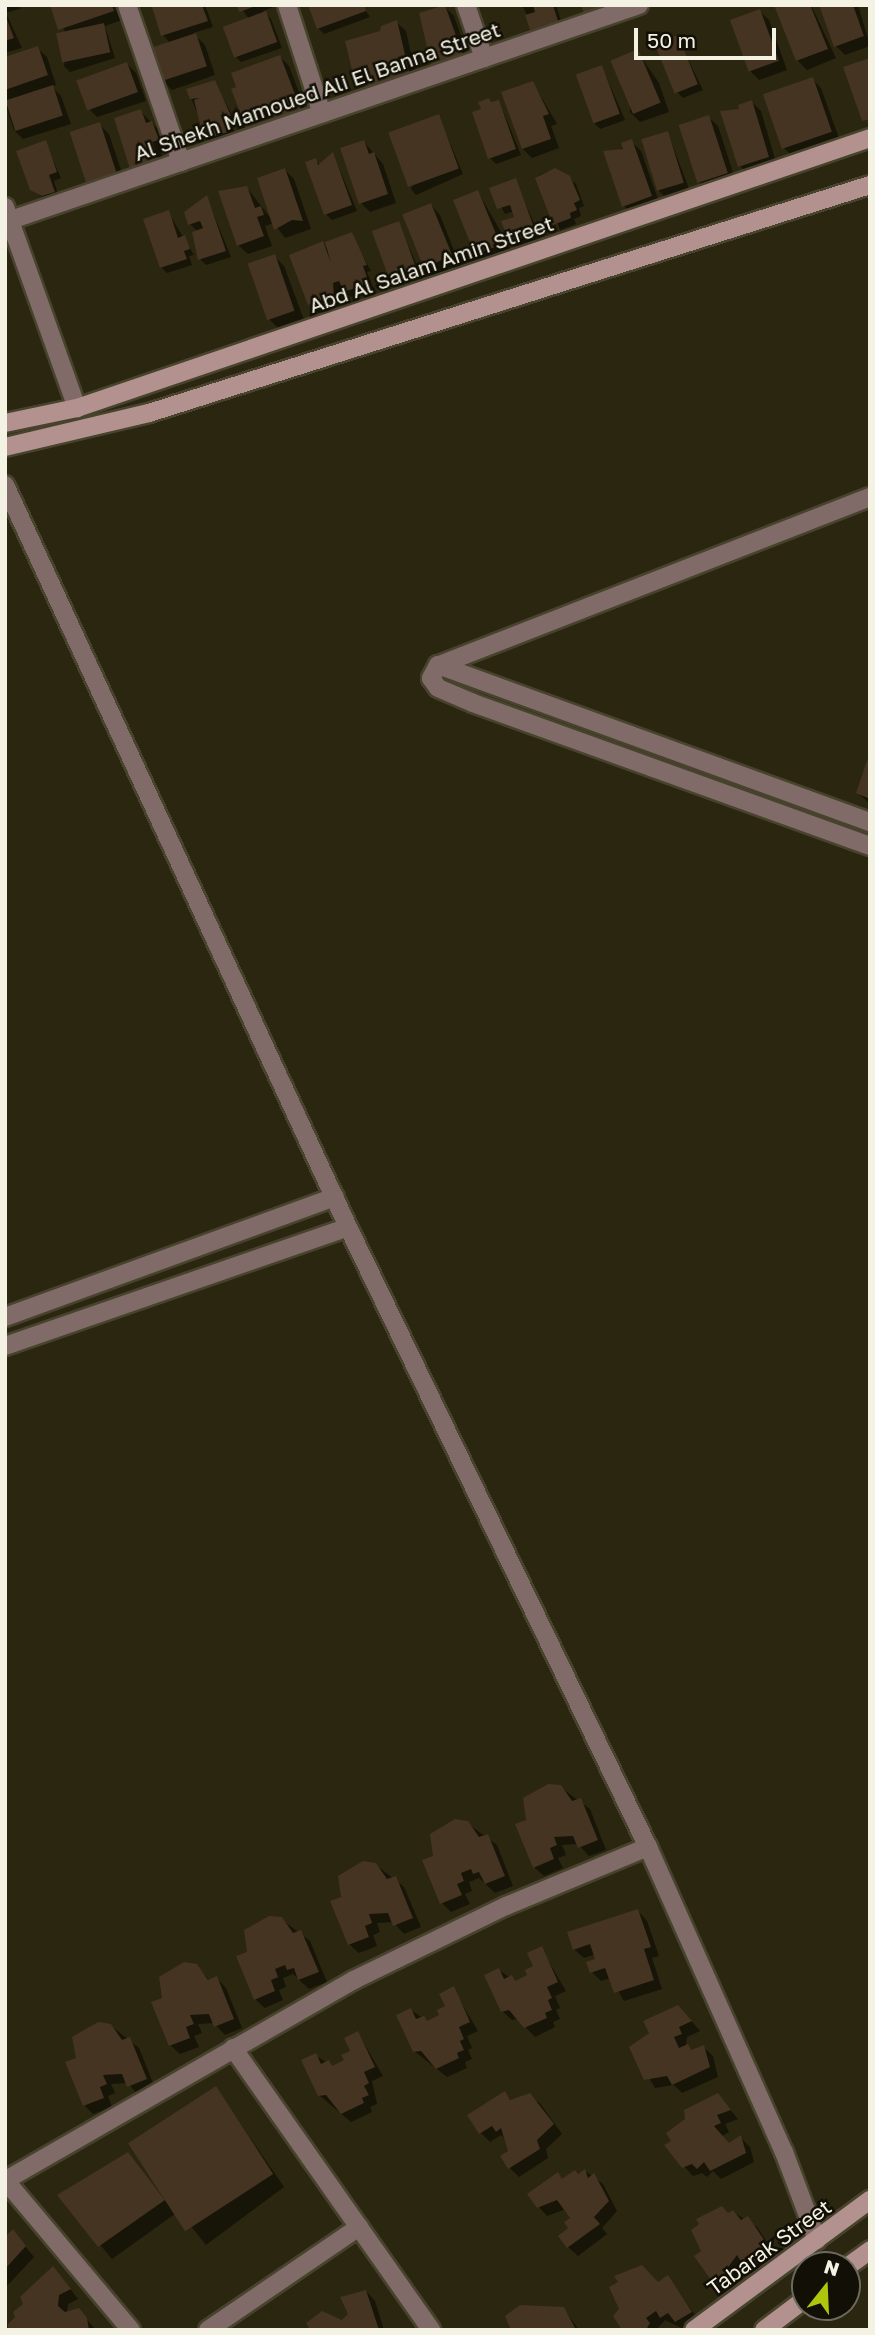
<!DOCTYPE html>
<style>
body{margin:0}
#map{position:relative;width:875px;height:2335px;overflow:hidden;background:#2b260f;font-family:"Golos Text",sans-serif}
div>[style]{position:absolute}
.shadow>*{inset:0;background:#0007}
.building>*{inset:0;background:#453421;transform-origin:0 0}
.roads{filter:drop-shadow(2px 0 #47432d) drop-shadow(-2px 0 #47432d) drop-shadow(0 2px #47432d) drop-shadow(0 -2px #47432d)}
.street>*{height:18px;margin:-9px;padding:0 9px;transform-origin:9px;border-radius:9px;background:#806b69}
.secondary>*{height:18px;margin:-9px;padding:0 9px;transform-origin:9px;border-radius:9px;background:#b3918e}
span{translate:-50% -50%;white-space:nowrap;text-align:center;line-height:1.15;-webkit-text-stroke:5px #110f06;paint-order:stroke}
.street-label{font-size:21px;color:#f4f2e3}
.frame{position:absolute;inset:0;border:7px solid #f4f2e3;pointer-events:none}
.north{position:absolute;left:791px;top:2251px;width:70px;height:70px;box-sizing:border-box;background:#110f06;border:2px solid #6c6a5e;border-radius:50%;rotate:18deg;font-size:19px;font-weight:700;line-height:28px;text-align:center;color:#f4f2e3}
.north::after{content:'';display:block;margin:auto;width:24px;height:32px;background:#aec60c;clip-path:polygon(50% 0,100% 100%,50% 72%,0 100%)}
.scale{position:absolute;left:634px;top:28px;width:142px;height:32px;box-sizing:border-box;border:4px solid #f4f2e3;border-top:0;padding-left:9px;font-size:21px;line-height:24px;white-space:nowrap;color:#f4f2e3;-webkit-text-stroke:5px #110f06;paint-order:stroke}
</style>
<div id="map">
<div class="shadow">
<i style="clip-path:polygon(5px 5px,22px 8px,6px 13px,22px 48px,5px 53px)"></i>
<i style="clip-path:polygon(52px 5px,113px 5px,122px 20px,105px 26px,115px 58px,70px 72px,64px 66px,67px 36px)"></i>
<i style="clip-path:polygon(163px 5px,205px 5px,213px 27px,193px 33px,205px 45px,215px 75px,172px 90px,163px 81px,171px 44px,163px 35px,154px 8px)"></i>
<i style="clip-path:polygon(239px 5px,278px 5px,263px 11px,271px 19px,282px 48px,241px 62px,235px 56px,249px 19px)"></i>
<i style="clip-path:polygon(522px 5px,556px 5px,563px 27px,537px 35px)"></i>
<i style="clip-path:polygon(776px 5px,811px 5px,836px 58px,807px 70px,797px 60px)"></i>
<i style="clip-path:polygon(821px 5px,858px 5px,870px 46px,845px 55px,836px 46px)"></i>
<i style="clip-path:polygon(363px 7px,370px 17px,324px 34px,318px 28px)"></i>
<i style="clip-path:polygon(445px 7px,454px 16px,471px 65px,443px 77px)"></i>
<i style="clip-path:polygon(759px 11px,769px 20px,787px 70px,759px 80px,750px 71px)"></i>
<i style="clip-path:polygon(396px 22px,406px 31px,418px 85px,377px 97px,366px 87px,382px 32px)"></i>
<i style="clip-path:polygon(677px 37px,703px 90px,683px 98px,677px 92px)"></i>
<i style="clip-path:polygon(37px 48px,47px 57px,56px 85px,51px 86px,61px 96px,71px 124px,23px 139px,14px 130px,5px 103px,5px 58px)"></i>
<i style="clip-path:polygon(637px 51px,659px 83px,669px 112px,640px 122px,630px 112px)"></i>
<i style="clip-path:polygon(280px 57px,289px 66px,309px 119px,258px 138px,248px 129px)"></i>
<i style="clip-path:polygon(127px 64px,136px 73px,146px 101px,97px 117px,88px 108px)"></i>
<i style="clip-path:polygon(602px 67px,625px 120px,600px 129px,594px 123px)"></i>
<i style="clip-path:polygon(812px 79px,821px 88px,840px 141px,794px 157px,784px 148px)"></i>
<i style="clip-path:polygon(214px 82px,236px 122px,231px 123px,236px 137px,211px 145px,191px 98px)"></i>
<i style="clip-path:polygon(533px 83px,557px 124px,551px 126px,559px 148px,532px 158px,523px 149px)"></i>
<i style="clip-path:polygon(499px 101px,521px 155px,496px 164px,490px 158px)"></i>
<i style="clip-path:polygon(752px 102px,761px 111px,777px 166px,749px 175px,740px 166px,742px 111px)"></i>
<i style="clip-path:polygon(140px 111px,161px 132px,167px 149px,161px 152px,166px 168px,141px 177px,131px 168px)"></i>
<i style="clip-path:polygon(439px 117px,463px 174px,416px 195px,411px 189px)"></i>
<i style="clip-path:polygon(708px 117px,718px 126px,736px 182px,709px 191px,699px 182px)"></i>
<i style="clip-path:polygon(99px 124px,109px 134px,125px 182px,97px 191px,88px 182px)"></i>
<i style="clip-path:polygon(668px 133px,689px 189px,664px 196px,658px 190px)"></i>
<i style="clip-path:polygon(45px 142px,61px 178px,54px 181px,59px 198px,49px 201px,31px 190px)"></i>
<i style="clip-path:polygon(364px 142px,383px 164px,396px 203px,370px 212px,361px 203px)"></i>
<i style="clip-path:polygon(632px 142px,641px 151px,660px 205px,633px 215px,624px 206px,615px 153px)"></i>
<i style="clip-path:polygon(333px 154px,357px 211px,332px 220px,326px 214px,315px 160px,320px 165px)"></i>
<i style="clip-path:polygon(555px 169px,576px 184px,584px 206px,579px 208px,581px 216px,574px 219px,576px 224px,560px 230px,539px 175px)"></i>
<i style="clip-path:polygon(285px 170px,294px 179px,311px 229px,285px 238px,274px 223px,265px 226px,272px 246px,248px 254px,238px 245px,247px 188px,273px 221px)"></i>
<i style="clip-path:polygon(515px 180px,541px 239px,517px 248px,503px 222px,516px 218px,514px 211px,505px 214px,491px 189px)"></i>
<i style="clip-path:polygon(478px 192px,513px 253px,486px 263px,476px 254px)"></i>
<i style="clip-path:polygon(207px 198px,231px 257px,206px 265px,200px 259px,198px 232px,190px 224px)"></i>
<i style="clip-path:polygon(431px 205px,440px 215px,460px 266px,434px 276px,424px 266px)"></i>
<i style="clip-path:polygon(168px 212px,194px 255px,189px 256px,192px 265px,167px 273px,161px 267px)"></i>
<i style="clip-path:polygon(398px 223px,422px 276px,397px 285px,391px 279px)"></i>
<i style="clip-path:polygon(351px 234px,371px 271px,367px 272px,374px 289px,352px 297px,341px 293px,343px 305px,319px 314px,310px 304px,291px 256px,323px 244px,330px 251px)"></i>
<i style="clip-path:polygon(275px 257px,284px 266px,304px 320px,279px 329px,270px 320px)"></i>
<i style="clip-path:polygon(870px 760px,870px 804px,858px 793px)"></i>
<i style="clip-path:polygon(560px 1787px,590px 1809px,606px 1850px,589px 1856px,578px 1844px,562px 1845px,566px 1855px,558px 1858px,563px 1868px,544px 1876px,534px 1867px,528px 1821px)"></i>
<i style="clip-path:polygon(467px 1823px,497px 1845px,513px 1886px,495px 1893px,479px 1878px,469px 1882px,472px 1891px,465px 1894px,470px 1904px,451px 1912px,442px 1903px,435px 1857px)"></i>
<i style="clip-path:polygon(375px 1864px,404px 1887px,421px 1927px,404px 1934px,393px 1922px,377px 1923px,380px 1932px,373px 1935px,377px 1946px,359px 1953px,349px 1944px,343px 1898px)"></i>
<i style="clip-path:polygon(638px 1911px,647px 1921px,659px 1956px,652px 1958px,662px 1989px,624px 2001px,611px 1978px,601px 1981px,592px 1972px,596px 1954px,584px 1958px,574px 1949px)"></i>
<i style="clip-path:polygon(281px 1919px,310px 1941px,327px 1982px,309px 1989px,293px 1974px,283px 1978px,286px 1987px,279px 1990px,283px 2000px,265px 2008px,255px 1999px,249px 1953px)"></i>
<i style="clip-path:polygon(541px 1948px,566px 1991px,555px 1996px,560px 2008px,556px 2010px,560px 2019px,553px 2022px,555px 2027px,535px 2037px,518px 2019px,512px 2020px,502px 2011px,499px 1970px,516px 1982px,529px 1976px)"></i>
<i style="clip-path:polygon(196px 1965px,210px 1981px,217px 1978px,226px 1988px,242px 2028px,225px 2035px,214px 2023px,198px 2024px,202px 2033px,194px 2036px,199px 2047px,180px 2054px,170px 2045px)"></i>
<i style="clip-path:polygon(453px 1989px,478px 2031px,467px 2036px,472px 2048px,468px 2050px,472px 2059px,465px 2062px,467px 2068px,447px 2077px,414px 2051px,411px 2010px,428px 2022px,441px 2016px)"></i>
<i style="clip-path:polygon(687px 2016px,700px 2031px,687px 2037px,686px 2045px,693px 2051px,703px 2047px,713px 2056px,718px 2077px,682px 2093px,674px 2085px,655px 2088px,631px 2048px)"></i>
<i style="clip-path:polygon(110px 2025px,139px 2048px,155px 2088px,138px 2095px,128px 2083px,111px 2084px,115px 2093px,108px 2096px,112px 2107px,93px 2114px,84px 2105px)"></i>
<i style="clip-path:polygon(358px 2033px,383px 2076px,372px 2081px,377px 2104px,370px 2107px,372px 2112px,351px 2122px,319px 2095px,315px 2055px,333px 2067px,346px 2061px)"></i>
<i style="clip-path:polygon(216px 2088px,284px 2187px,206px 2245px,179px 2211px,112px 2259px,59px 2195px,128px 2154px,172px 2208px)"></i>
<i style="clip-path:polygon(504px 2093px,512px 2101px,519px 2097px,539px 2102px,562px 2134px,546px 2149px,548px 2158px,519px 2177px,509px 2167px,507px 2140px,501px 2135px,490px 2142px,481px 2133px)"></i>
<i style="clip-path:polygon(718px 2095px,738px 2119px,725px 2124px,729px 2132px,722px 2136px,730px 2145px,741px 2138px,750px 2147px,754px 2162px,721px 2179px,713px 2171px,707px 2177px,702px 2173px,693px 2176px,684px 2166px)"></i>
<i style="clip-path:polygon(585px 2171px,603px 2184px,617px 2211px,602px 2228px,607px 2234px,578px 2256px,568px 2247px,573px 2218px,566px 2209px,547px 2216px,538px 2206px,557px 2174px,563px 2180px)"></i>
<i style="clip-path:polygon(733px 2212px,757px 2227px,781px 2263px,765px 2274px,746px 2264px,734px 2280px,741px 2290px,728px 2298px,719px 2289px,703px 2252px)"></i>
<i style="clip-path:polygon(13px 2232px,34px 2257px,6px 2287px,5px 2240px)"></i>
<i style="clip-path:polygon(668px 2277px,699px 2321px,686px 2330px,665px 2320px,656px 2330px,624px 2330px,658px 2284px)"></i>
<i style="clip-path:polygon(62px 2278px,78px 2299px,68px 2304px,67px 2313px,78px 2310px,96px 2330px,10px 2330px,25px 2305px)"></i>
<i style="clip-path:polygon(366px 2291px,375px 2301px,384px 2330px,312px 2330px,342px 2322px)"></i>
<i style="clip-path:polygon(563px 2308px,579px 2330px,513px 2330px)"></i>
</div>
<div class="building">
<i style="clip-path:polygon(50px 5px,112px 5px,114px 11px,58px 30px)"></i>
<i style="clip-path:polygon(202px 5px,208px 21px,161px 36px,152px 7px)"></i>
<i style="clip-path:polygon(237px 5px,256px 5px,256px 6px,239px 12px)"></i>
<i style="clip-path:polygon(308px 5px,364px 5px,366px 11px,317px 29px)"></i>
<i style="clip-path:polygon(445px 5px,463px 55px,432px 68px,419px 13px)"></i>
<i style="clip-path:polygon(533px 5px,553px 5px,558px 21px,530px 30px,525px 15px,535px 12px)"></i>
<i style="clip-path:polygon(581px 5px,613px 5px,585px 16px)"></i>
<i style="clip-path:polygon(774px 5px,811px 7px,828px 49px,796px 61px)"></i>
<i style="clip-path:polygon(819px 5px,853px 5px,864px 36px,834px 47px)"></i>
<i style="left:760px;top:9px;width:55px;height:32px;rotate:70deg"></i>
<i style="left:266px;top:11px;width:33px;height:46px;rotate:70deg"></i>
<i style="clip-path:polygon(5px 14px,14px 38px,5px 41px)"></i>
<i style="clip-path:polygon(397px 20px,410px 76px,367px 88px,354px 78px,345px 41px,380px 31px,381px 26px)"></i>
<i style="left:104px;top:23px;width:30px;height:49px;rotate:78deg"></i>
<i style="left:196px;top:33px;width:35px;height:49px;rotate:72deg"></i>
<i style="left:678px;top:35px;width:53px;height:25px;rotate:68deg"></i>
<i style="clip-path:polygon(38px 46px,48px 75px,5px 90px,5px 57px)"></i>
<i style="left:638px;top:49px;width:58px;height:30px;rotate:67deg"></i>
<i style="clip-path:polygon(280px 55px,301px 110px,247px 130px,231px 89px,236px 87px,231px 73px)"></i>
<i style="clip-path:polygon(870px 58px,870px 119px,862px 121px,843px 67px)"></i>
<i style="left:127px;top:62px;width:32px;height:54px;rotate:70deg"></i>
<i style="left:602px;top:65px;width:52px;height:28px;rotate:70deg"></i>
<i style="left:813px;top:77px;width:58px;height:53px;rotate:71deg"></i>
<i style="clip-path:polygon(215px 80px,231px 116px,226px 117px,231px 131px,204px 140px,194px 100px,200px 98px,190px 99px,186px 89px)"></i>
<i style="clip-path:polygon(533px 81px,549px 114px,543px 116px,551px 139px,522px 149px,501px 92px)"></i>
<i style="left:53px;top:85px;width:32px;height:50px;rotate:72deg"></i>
<i style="clip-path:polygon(489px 98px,491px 102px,499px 100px,516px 149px,488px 159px,472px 112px,481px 109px,478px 102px)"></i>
<i style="clip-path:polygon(752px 100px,769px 157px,738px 167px,720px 111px,739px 109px,738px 105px)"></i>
<i style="clip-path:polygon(141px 109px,146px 123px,152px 121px,159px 140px,152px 142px,158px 159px,130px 169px,114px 118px)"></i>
<i style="left:439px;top:114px;width:58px;height:54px;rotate:70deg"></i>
<i style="left:709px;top:115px;width:61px;height:32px;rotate:72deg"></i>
<i style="left:100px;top:122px;width:54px;height:32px;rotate:72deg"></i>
<i style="left:668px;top:131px;width:54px;height:28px;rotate:73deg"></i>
<i style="clip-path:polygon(632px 139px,652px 196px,622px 207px,603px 151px,623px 149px,621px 143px)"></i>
<i style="clip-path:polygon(46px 140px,57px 172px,49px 175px,55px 192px,42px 196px,30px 190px,16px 151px)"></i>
<i style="clip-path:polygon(364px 140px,369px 154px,374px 152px,388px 194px,359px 204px,340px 148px)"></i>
<i style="clip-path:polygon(333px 152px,352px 205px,324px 215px,305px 162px,316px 158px,318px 165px)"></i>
<i style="clip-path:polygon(285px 168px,303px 221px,292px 220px,274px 230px,257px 178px)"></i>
<i style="clip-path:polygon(555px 168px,570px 176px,580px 200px,574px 203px,577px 210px,570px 213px,571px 218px,553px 225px,535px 178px)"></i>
<i style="clip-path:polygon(516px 178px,536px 233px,509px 243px,501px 221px,514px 217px,510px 205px,497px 209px,489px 188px)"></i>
<i style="clip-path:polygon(247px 186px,255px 208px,261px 206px,264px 215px,257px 217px,264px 236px,237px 246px,218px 191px)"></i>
<i style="clip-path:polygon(478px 190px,496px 234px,500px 233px,505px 243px,475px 255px,453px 200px)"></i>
<i style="clip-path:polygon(207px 195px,226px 251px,198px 260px,192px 232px,203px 228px,200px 221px,188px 225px,184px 212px)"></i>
<i style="left:431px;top:203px;width:57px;height:31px;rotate:68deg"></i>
<i style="clip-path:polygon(169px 210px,178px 238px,185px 235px,190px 249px,184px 251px,187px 259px,160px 268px,143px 219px)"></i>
<i style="left:399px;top:221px;width:52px;height:29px;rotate:70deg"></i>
<i style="clip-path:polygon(352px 232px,367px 265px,363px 266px,369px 283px,344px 292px,339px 281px,333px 283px,334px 295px,308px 305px,289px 255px,323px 241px,331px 263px,325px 242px)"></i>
<i style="left:275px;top:254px;width:60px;height:29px;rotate:71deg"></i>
<i style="clip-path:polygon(869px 755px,870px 756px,870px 799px,856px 793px)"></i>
<i style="clip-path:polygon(548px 1784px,561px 1785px,572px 1801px,581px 1798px,598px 1840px,578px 1848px,573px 1836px,554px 1837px,557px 1845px,550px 1848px,554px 1859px,533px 1868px,515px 1824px,526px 1820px,523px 1798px)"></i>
<i style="clip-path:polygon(455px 1819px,468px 1821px,479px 1837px,488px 1834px,505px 1876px,485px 1884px,479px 1872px,473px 1874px,471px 1869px,461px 1873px,464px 1881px,457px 1884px,462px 1895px,440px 1904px,422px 1860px,433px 1856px,430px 1834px)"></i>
<i style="clip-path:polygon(363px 1861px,376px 1863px,387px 1879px,396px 1876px,413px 1918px,393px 1926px,388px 1913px,369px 1914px,372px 1923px,365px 1926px,369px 1937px,348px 1945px,330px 1901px,341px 1897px,338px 1876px)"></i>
<i style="clip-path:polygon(638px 1909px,651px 1947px,644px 1949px,654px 1980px,614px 1993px,605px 1968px,590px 1973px,586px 1962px,595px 1959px,590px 1944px,573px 1950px,567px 1932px)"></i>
<i style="clip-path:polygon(269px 1916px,282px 1917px,293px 1933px,301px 1930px,319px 1972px,298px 1980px,294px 1968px,287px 1970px,285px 1965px,275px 1969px,278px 1977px,271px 1980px,275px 1991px,254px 2000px,236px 1956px,247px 1952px,244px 1930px)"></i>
<i style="clip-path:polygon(542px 1946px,558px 1982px,547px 1987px,552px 1998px,548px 2000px,552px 2010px,545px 2013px,547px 2018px,524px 2028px,509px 2010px,501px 2012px,484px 1975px,499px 1968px,504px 1979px,512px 1975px,515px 1981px,527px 1975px,525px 1970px,533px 1966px,527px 1953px)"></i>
<i style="clip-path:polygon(184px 1962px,197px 1964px,208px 1980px,217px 1976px,234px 2019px,214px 2027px,209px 2014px,190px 2015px,194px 2024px,186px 2027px,190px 2038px,169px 2046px,151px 2002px,162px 1998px,159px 1977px)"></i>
<i style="clip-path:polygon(454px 1986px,470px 2022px,459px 2027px,464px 2039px,460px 2041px,464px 2050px,457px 2053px,459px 2058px,436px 2069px,421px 2051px,413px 2052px,396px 2015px,411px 2008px,416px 2019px,424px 2016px,427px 2021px,439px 2015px,437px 2010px,445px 2006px,439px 1994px)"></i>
<i style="clip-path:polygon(678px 2005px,692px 2021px,679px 2027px,682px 2034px,674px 2037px,679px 2048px,688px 2044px,691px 2050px,704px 2045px,710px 2067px,672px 2085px,667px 2076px,644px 2080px,629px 2047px,649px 2033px,643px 2021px)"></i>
<i style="clip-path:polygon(98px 2022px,111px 2024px,122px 2040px,130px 2037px,147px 2079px,127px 2087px,122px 2074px,103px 2075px,107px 2084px,100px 2087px,104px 2098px,83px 2106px,65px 2062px,76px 2058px,72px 2037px)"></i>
<i style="clip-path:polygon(358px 2031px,375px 2067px,364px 2072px,369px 2083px,364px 2086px,369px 2095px,362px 2098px,364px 2103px,341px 2114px,326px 2095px,318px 2096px,301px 2060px,316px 2053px,321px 2064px,329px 2060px,332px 2066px,344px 2060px,341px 2055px,350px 2051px,344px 2038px)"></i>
<i style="left:216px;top:2086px;width:105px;height:105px;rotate:57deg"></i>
<i style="clip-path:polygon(505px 2091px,510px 2100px,530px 2093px,554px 2124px,537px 2140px,540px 2149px,508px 2169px,500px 2156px,508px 2151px,501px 2128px,496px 2132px,492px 2126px,479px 2134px,467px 2115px)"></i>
<i style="clip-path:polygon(718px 2093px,731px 2110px,717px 2115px,721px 2123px,714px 2126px,729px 2143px,741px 2135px,746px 2153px,710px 2171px,704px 2162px,697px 2169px,692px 2164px,682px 2168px,664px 2145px,671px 2141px,666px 2133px,685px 2119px,684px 2110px)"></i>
<i style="clip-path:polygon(128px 2152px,165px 2200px,98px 2247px,57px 2195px)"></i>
<i style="clip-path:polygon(585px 2169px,588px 2178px,594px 2173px,609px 2201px,594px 2217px,600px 2224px,567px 2248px,558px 2236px,568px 2228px,564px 2222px,570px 2218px,557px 2200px,537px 2208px,527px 2194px,558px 2172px,562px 2179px,575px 2170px,578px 2174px)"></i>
<i style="clip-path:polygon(722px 2206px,728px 2213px,733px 2210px,741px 2220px,748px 2216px,773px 2253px,754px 2266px,749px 2258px,742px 2263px,737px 2255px,726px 2270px,733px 2280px,718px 2290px,694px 2256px,701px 2251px,691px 2230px,699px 2224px,696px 2219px)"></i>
<i style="clip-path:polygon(13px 2229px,26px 2246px,5px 2269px,5px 2237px)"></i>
<i style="clip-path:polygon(642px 2265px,658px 2282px,668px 2275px,692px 2312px,675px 2322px,668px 2313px,660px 2318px,656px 2311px,646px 2318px,650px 2323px,646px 2330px,622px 2330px,613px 2316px,619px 2309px,609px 2287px,618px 2282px,614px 2276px)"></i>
<i style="clip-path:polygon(53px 2266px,71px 2289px,59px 2295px,58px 2306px,65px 2312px,79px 2308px,87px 2318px,89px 2330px,8px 2330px,8px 2324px,15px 2317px,13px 2312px,23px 2304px,20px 2297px)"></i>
<i style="clip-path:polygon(366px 2290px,379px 2330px,310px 2330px,306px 2323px,322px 2311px,342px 2320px,348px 2314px,340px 2297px)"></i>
<i style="clip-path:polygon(520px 2305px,564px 2307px,576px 2330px,511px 2330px,505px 2316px)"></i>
</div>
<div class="roads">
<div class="street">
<i style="left:127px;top:5px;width:166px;rotate:71deg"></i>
<i style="left:287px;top:5px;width:114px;rotate:72.2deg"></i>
<i style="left:466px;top:5px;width:56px;rotate:71.2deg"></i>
<i style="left:5px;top:207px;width:214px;rotate:70.3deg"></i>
<i style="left:5px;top:222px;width:670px;rotate:-18.89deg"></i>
<i style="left:5px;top:485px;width:817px;rotate:65.19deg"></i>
<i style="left:348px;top:1227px;width:689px;rotate:64.18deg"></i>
<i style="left:648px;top:1847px;width:334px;rotate:66deg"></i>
<i style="left:784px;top:2152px;width:94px;rotate:69.4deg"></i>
<i style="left:870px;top:497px;width:464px;rotate:158.7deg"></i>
<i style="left:438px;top:665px;width:15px;rotate:118deg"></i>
<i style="left:431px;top:678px;width:12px;rotate:55deg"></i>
<i style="left:438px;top:688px;width:38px;rotate:23deg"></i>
<i style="left:473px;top:703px;width:422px;rotate:19.8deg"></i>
<i style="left:438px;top:665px;width:460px;rotate:20deg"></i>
<i style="left:5px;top:1317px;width:351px;rotate:-20deg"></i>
<i style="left:5px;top:1346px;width:363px;rotate:-19.1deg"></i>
<i style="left:233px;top:2048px;width:345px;rotate:54.9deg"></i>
<i style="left:5px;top:2180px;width:196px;rotate:50deg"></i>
<i style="left:6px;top:2180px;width:401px;rotate:-29.9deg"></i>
<i style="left:354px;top:1980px;width:169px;rotate:-26deg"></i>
<i style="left:506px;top:1906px;width:154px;rotate:-22.6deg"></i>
<i style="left:208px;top:2330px;width:183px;rotate:-34.3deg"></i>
</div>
<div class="secondary">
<i style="left:5px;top:423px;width:74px;rotate:-11.8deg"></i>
<i style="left:77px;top:408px;width:838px;rotate:-18.8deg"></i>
<i style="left:5px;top:447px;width:148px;rotate:-13.3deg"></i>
<i style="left:149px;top:413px;width:756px;rotate:-17.55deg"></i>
<i style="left:847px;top:2267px;width:29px;rotate:-36deg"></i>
<i style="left:694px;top:2330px;width:219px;rotate:-36.5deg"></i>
<i style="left:764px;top:2330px;width:51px;rotate:-37.1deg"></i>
</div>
</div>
<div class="street-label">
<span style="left:317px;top:91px;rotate:-19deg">Al Shekh Mamoued Ali El Banna Street</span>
<span style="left:431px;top:264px;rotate:-19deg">Abd Al Salam Amin Street</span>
<span style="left:769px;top:2247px;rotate:-36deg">Tabarak Street</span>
</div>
<div class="frame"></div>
<div class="north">N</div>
<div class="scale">50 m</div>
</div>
